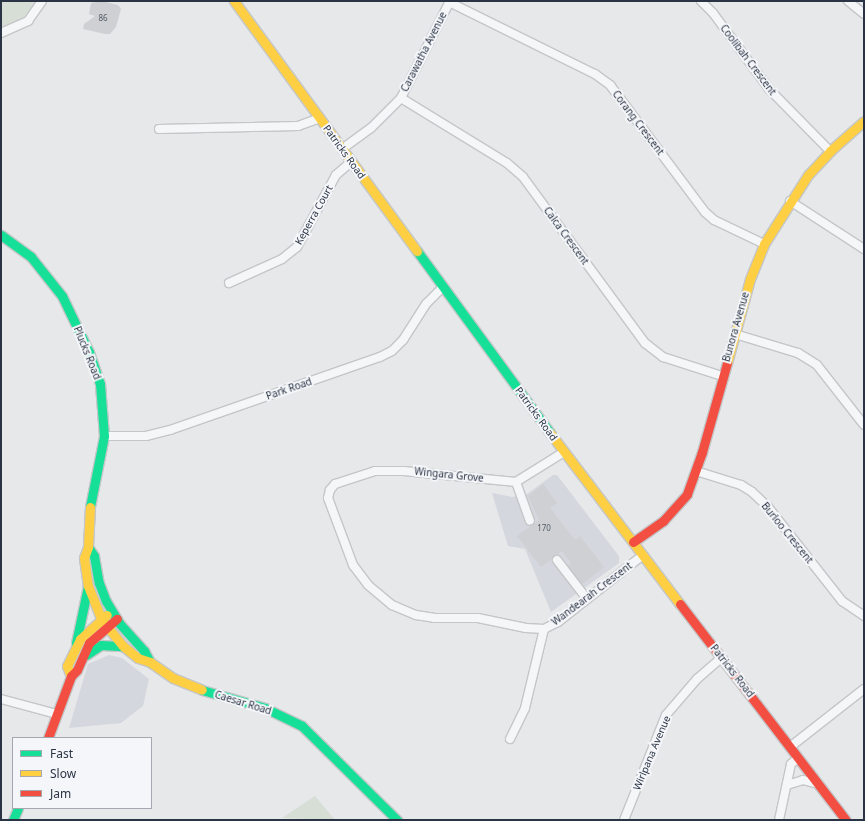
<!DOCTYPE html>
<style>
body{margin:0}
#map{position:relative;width:865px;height:821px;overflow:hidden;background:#e6e8ea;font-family:"Noto Sans",sans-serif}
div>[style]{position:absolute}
.built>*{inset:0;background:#d4d7dd}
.green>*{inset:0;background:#d6ded6}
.building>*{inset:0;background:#ced0d3}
.roads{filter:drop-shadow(1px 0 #c4c6c8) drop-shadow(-1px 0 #c4c6c8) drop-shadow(0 1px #c4c6c8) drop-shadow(0 -1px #c4c6c8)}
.street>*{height:8px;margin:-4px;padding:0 4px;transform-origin:4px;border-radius:4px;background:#f5f6f7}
.fast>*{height:9px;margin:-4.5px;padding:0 4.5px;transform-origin:4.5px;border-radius:4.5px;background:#16e098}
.slow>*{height:9px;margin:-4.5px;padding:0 4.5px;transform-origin:4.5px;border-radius:4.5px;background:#ffcf43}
.jam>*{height:9px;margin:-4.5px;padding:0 4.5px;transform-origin:4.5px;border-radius:4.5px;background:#f24e42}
span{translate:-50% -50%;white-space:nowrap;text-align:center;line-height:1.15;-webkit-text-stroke:4px #f4f6f9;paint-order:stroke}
.number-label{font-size:8px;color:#545c69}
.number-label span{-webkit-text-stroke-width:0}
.street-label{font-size:10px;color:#2b3445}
.frame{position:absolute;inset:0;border:2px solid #2b3445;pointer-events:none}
.legend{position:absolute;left:12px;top:737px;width:140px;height:72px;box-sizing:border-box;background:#f4f6f9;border:1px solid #a4a8b1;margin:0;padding:5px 7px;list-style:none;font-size:12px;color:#2b3445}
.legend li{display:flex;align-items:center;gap:8px;height:20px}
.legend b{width:20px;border:1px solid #a4a8b1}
</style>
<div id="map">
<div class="built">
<i style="clip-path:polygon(553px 475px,557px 475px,619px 556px,619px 563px,551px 612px,525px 549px,508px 546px,492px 493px,512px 497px,527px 494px)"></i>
<i style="clip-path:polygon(109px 655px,122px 658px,149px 679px,143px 706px,121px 723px,69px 728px,88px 664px)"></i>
</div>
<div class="green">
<i style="clip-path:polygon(1px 1px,37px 1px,22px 19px,1px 27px)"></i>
<i style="clip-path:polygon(315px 796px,335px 820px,282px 818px)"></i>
</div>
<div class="building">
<i style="clip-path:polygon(102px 1px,118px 5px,121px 9px,116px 27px,110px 34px,105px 34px,83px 29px,84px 24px,95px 16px,89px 14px,91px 3px)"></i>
<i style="clip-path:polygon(543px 484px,557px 503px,550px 508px,575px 540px,580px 536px,604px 567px,582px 584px,568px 566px,571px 563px,562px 551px,541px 567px,517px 536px,539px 520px,528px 496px)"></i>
</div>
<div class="roads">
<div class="street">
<i style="left:701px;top:1px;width:17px;rotate:45deg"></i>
<i style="left:713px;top:13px;width:94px;rotate:53.6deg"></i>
<i style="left:769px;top:89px;width:87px;rotate:45.5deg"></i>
<i style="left:848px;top:1px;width:21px;rotate:39deg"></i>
<i style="left:449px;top:2px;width:163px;rotate:26.3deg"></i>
<i style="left:595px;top:74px;width:19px;rotate:36deg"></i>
<i style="left:610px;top:85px;width:159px;rotate:53.2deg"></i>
<i style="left:705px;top:212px;width:12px;rotate:42deg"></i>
<i style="left:714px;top:220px;width:55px;rotate:25.6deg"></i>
<i style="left:1px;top:33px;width:30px;rotate:-24deg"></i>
<i style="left:28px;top:21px;width:24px;rotate:-55deg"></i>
<i style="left:401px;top:98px;width:124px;rotate:31.5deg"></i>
<i style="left:507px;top:163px;width:21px;rotate:41deg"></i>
<i style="left:523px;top:177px;width:206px;rotate:53.7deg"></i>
<i style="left:645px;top:343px;width:23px;rotate:38deg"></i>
<i style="left:663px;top:357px;width:62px;rotate:17.9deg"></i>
<i style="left:159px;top:129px;width:139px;rotate:-1.2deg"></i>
<i style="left:298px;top:126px;width:23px;rotate:-20deg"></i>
<i style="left:342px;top:149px;width:36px;rotate:-36deg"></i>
<i style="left:371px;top:128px;width:42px;rotate:-45deg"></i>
<i style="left:401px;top:98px;width:109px;rotate:-63.2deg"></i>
<i style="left:790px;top:201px;width:88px;rotate:33deg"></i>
<i style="left:229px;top:283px;width:58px;rotate:-24.4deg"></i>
<i style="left:282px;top:259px;width:19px;rotate:-39deg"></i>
<i style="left:297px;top:247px;width:82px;rotate:-61.6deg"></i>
<i style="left:336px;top:175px;width:20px;rotate:-41deg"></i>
<i style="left:735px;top:334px;width:66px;rotate:16.8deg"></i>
<i style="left:798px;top:353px;width:22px;rotate:32deg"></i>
<i style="left:817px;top:365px;width:76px;rotate:51.9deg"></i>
<i style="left:104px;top:436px;width:42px"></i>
<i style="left:146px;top:436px;width:25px;rotate:-14deg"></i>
<i style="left:170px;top:430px;width:222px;rotate:-19.2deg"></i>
<i style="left:380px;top:357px;width:13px;rotate:-27deg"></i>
<i style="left:392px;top:351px;width:16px;rotate:-45deg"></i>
<i style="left:403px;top:340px;width:43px;rotate:-57.4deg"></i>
<i style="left:426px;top:304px;width:24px;rotate:-45deg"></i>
<i style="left:564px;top:452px;width:57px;rotate:148deg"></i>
<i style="left:516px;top:482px;width:113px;rotate:-174.4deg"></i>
<i style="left:404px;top:471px;width:29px;rotate:180deg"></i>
<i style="left:375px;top:471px;width:42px;rotate:162deg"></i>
<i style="left:335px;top:484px;width:8px;rotate:130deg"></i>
<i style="left:330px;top:490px;width:8px;rotate:104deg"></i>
<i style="left:328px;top:498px;width:72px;rotate:69.5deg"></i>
<i style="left:353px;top:565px;width:25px;rotate:53deg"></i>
<i style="left:368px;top:585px;width:31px;rotate:40deg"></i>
<i style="left:392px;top:605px;width:26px;rotate:23deg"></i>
<i style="left:416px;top:615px;width:18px;rotate:9deg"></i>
<i style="left:434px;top:618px;width:44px"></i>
<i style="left:478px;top:618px;width:49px;rotate:11.8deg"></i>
<i style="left:526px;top:628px;width:18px;rotate:3deg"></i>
<i style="left:544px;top:629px;width:16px;rotate:-27deg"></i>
<i style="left:558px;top:622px;width:108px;rotate:-38.2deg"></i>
<i style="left:696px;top:471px;width:47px;rotate:17.3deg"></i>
<i style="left:741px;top:485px;width:13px;rotate:32deg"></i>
<i style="left:752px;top:492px;width:22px;rotate:43deg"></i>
<i style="left:768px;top:507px;width:120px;rotate:51.8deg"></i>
<i style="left:842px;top:601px;width:27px;rotate:34deg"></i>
<i style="left:516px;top:482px;width:41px;rotate:70.3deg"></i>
<i style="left:557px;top:560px;width:49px;rotate:52.4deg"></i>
<i style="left:1px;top:699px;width:58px;rotate:15deg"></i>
<i style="left:510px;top:739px;width:34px;rotate:-64deg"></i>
<i style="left:525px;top:708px;width:81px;rotate:-76.5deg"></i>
<i style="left:790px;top:747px;width:94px;rotate:-38.1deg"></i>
<i style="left:787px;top:785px;width:17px;rotate:-17deg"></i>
<i style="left:803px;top:780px;width:16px;rotate:15deg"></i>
<i style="left:624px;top:820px;width:113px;rotate:-68.2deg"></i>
<i style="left:666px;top:715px;width:48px;rotate:-49.3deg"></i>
<i style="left:697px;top:679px;width:32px;rotate:-41deg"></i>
<i style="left:779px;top:820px;width:57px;rotate:-77.9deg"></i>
<i style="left:791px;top:764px;width:9px;rotate:-41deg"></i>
</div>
<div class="fast">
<i style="left:1px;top:235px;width:37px;rotate:36deg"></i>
<i style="left:31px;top:257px;width:50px;rotate:51.5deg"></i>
<i style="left:62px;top:296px;width:62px;rotate:64.3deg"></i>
<i style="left:89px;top:352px;width:34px;rotate:71deg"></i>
<i style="left:100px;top:384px;width:52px;rotate:85.6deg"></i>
<i style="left:104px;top:436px;width:72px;rotate:101.2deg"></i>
<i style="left:417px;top:251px;width:225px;rotate:53.8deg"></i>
<i style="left:88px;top:547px;width:11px;rotate:56deg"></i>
<i style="left:94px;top:556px;width:27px;rotate:80deg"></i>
<i style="left:99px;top:583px;width:19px;rotate:69deg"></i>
<i style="left:106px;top:601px;width:26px;rotate:59deg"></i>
<i style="left:119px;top:623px;width:38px;rotate:48deg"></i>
<i style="left:144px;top:651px;width:13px;rotate:61deg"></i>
<i style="left:76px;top:643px;width:58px;rotate:-78.1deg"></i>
<i style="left:86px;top:655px;width:18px;rotate:-34deg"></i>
<i style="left:101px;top:645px;width:22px;rotate:3deg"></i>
<i style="left:202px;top:690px;width:66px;rotate:15.9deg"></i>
<i style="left:265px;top:708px;width:41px;rotate:25.9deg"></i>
<i style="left:302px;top:726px;width:134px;rotate:44.7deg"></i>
<i style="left:13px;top:820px;width:13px;rotate:-67deg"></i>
</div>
<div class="slow">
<i style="left:234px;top:1px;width:310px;rotate:53.8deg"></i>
<i style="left:727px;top:363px;width:87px;rotate:-74.7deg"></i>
<i style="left:750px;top:279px;width:38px;rotate:-68deg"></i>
<i style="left:764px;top:244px;width:82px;rotate:-57.5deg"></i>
<i style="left:808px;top:175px;width:33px;rotate:-47deg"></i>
<i style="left:830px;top:151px;width:45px;rotate:-41.4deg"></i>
<i style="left:550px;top:433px;width:215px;rotate:52.8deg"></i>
<i style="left:90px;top:507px;width:40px;rotate:92.9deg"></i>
<i style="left:88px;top:547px;width:12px;rotate:110deg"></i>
<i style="left:84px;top:558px;width:28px;rotate:82deg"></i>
<i style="left:88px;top:586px;width:35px;rotate:68deg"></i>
<i style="left:101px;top:619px;width:35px;rotate:51deg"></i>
<i style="left:123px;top:646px;width:19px;rotate:39deg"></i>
<i style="left:138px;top:658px;width:13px;rotate:18deg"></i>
<i style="left:150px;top:662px;width:28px;rotate:35deg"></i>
<i style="left:173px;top:678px;width:31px;rotate:22deg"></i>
<i style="left:71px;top:676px;width:11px;rotate:-112deg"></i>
<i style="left:67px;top:666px;width:30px;rotate:-64deg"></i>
<i style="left:80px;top:639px;width:36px;rotate:-42deg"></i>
</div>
<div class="jam">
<i style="left:633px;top:542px;width:37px;rotate:-35deg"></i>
<i style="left:663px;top:521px;width:36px;rotate:-48deg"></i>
<i style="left:687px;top:494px;width:45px;rotate:-70.3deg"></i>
<i style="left:702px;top:452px;width:92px;rotate:-74.3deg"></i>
<i style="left:680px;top:604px;width:272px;rotate:52.5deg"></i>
<i style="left:48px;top:738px;width:66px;rotate:-69.6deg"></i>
<i style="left:71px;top:676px;width:8px;rotate:-45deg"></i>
<i style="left:77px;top:670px;width:30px;rotate:-66deg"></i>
<i style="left:89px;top:643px;width:37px;rotate:-41deg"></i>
</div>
</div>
<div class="number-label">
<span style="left:103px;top:18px">86</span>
<span style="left:544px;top:528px">170</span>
</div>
<div class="street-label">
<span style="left:424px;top:52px;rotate:-63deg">Carawatha Avenue</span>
<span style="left:748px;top:60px;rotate:53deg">Coolibah Crescent</span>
<span style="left:638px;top:123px;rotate:53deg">Corang Crescent</span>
<span style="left:344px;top:152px;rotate:54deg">Patricks Road</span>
<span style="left:314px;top:215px;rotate:-61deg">Keperra Court</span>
<span style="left:566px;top:236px;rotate:54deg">Calca Crescent</span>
<span style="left:736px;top:327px;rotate:-74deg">Bunora Avenue</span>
<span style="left:87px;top:353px;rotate:68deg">Plucks Road</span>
<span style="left:289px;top:389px;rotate:-19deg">Park Road</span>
<span style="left:536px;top:414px;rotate:54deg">Patricks Road</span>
<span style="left:449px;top:475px;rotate:6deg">Wingara Grove</span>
<span style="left:787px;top:533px;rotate:51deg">Burloo Crescent</span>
<span style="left:592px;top:594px;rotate:-37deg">Wandearah Crescent</span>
<span style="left:732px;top:671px;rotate:52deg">Patricks Road</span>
<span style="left:243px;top:703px;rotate:17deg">Caesar Road</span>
<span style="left:652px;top:753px;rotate:-67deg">Wirlpana Avenue</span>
</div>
<div class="frame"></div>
<ul class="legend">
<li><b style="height:5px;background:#16e098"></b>Fast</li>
<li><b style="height:5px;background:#ffcf43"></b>Slow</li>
<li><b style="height:5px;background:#f24e42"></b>Jam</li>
</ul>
</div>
